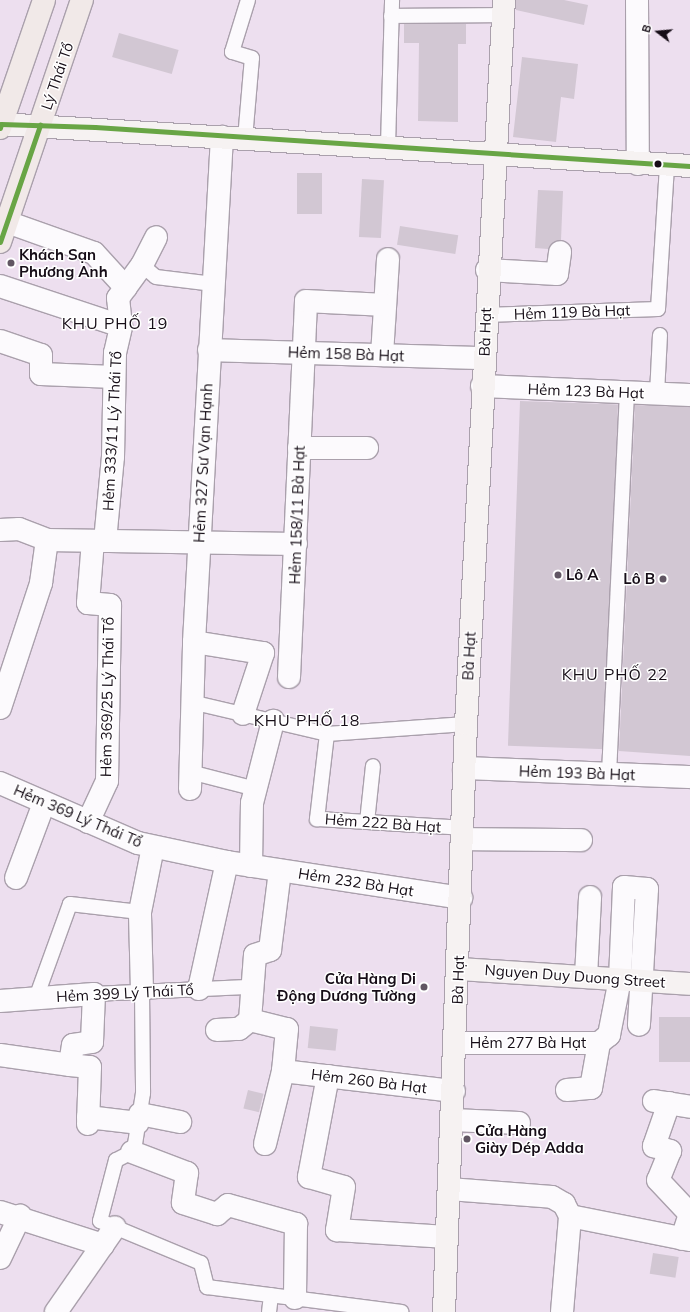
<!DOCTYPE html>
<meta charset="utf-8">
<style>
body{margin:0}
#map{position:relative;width:690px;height:1312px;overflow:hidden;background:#eddfef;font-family:Mulish,sans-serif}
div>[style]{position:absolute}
.building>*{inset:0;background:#d2c7d3;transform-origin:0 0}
.roads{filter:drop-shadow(1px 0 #aaa0ac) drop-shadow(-1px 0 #aaa0ac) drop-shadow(0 1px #aaa0ac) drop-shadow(0 -1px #aaa0ac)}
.lane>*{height:14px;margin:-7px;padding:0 7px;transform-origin:7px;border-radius:7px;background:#fcfafd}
.street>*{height:22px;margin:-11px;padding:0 11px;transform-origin:11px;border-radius:11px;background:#fcfafd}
.secondary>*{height:22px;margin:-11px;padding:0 11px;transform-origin:11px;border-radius:11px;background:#f6f2f2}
.primary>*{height:22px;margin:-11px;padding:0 11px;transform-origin:11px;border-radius:11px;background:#f1e9e8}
.bus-1>*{height:5px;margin:-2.5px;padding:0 2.5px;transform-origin:2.5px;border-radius:2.5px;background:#68a545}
.dots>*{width:11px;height:11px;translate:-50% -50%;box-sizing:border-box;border:2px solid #fff;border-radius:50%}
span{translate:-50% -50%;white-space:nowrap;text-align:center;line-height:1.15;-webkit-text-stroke:3px #fff;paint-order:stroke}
.street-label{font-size:15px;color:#160d17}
.poi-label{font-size:15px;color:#160d17;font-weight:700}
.left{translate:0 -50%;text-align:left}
.right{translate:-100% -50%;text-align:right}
.neighbourhood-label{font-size:16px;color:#160d17;letter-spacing:1px}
.north{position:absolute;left:638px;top:12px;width:40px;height:40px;-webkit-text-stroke:3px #fff;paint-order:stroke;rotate:286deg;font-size:11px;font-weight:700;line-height:16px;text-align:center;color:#160d17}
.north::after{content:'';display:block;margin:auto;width:14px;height:18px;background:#160d17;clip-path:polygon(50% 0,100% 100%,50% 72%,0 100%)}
</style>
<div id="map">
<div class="building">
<i style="clip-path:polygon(516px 0,564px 0,588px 5px,584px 25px,516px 10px)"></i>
<i style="clip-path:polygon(404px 24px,466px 24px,466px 44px,458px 44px,458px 122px,418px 121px,419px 43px,404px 43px)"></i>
<i style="left:119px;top:33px;width:62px;height:25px;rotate:16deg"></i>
<i style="clip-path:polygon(522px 57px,578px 64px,574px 99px,561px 97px,556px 142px,513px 137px)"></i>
<i style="left:297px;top:173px;width:25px;height:41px"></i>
<i style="left:362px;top:179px;width:22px;height:58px;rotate:3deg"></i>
<i style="clip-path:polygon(538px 190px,563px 191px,561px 240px,548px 249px,535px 248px)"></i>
<i style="left:400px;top:226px;width:59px;height:19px;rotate:9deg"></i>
<i style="left:520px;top:401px;width:98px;height:345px;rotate:2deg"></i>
<i style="clip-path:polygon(635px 405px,690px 407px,690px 756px,619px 751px)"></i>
<i style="left:659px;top:1017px;width:31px;height:45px"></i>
<i style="left:310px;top:1026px;width:28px;height:22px;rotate:6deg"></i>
<i style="left:248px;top:1090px;width:16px;height:19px;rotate:14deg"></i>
<i style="left:653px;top:1253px;width:26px;height:21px;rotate:9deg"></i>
</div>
<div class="roads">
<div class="lane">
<i style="left:391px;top:16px;width:113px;rotate:-0.5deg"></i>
<i style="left:245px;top:139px;width:81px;rotate:-85.1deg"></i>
<i style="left:252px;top:58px;width:21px;rotate:-163deg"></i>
<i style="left:232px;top:52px;width:54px;rotate:-72.9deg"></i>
<i style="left:388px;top:146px;width:146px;rotate:-88.4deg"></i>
<i style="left:142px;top:265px;width:18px;rotate:41deg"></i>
<i style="left:156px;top:277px;width:58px;rotate:6.9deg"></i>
<i style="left:485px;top:315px;width:173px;rotate:-2deg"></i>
<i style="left:658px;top:309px;width:144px;rotate:-86.4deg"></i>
<i style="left:657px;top:394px;width:59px;rotate:-87.1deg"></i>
<i style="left:191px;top:702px;width:140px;rotate:13.2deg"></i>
<i style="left:327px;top:734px;width:139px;rotate:-4.1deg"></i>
<i style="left:327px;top:734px;width:86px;rotate:96.7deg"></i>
<i style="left:317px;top:819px;width:146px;rotate:3.5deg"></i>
<i style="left:190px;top:772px;width:68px;rotate:14.4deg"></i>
<i style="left:609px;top:774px;width:381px;rotate:-87.3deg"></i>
<i style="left:367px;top:822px;width:56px;rotate:-83.9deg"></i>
<i style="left:142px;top:991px;width:102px;rotate:89.4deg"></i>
<i style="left:143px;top:1093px;width:52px;rotate:98.9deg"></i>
<i style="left:135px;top:1144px;width:9px;rotate:111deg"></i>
<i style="left:132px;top:1152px;width:18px;rotate:153deg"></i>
<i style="left:116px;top:1160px;width:63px;rotate:104.7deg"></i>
<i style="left:100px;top:1221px;width:109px;rotate:22.6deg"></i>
<i style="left:201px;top:1263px;width:25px;rotate:76deg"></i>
<i style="left:207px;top:1287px;width:196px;rotate:7.3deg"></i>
<i style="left:94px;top:994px;width:157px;rotate:-2.6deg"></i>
<i style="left:36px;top:998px;width:100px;rotate:-70.1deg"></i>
<i style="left:70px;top:904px;width:70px;rotate:6.5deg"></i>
<i style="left:269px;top:1312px;width:17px;rotate:-83deg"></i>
</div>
<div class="street">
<i style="left:637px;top:0;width:164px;rotate:89.7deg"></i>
<i style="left:7px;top:222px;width:92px;rotate:19.6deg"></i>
<i style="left:94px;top:253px;width:47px;rotate:47.6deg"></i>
<i style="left:487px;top:270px;width:70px;rotate:3.3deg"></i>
<i style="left:557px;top:274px;width:22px;rotate:-82deg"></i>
<i style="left:0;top:286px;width:127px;rotate:18.3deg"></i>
<i style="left:0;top:341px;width:43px;rotate:18.9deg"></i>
<i style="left:41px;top:355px;width:19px;rotate:90deg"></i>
<i style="left:41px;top:374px;width:73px;rotate:2.4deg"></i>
<i style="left:209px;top:350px;width:275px;rotate:1.7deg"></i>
<i style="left:382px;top:355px;width:96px;rotate:-86.4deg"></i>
<i style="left:482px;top:386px;width:208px;rotate:2.5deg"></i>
<i style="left:299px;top:448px;width:68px"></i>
<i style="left:0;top:530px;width:19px;rotate:-3deg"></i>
<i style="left:19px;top:529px;width:30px;rotate:21deg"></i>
<i style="left:47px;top:540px;width:249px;rotate:0.9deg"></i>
<i style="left:105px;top:541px;width:84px;rotate:-84.6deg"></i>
<i style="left:113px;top:457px;width:104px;rotate:-88.9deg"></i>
<i style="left:115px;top:353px;width:28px;rotate:-77deg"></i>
<i style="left:121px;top:326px;width:28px;rotate:-96deg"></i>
<i style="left:118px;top:298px;width:41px;rotate:-54deg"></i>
<i style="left:142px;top:265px;width:31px;rotate:-63deg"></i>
<i style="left:194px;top:642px;width:70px;rotate:9.1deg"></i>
<i style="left:263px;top:653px;width:64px;rotate:108.2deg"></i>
<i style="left:289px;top:677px;width:376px;rotate:-87.4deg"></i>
<i style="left:306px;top:301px;width:79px;rotate:2.9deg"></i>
<i style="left:0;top:708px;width:132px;rotate:-71.8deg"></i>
<i style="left:41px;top:583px;width:43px;rotate:-82.1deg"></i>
<i style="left:464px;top:768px;width:226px;rotate:2.3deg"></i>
<i style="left:0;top:783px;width:150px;rotate:23.5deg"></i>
<i style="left:138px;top:843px;width:91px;rotate:12.1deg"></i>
<i style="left:227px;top:862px;width:237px;rotate:8.7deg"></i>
<i style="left:190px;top:789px;width:147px;rotate:-88.4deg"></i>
<i style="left:194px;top:642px;width:506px;rotate:-86.83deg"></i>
<i style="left:88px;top:822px;width:45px;rotate:-65.1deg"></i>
<i style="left:107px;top:781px;width:176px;rotate:-89deg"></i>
<i style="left:110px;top:605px;width:22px;rotate:-175deg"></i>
<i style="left:88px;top:603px;width:62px;rotate:-85.4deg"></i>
<i style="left:462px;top:839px;width:119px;rotate:0.5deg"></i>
<i style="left:251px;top:866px;width:63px;rotate:-89.1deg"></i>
<i style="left:252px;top:803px;width:85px;rotate:-75.6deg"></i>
<i style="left:16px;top:878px;width:80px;rotate:-69.5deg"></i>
<i style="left:586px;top:977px;width:80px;rotate:-87.1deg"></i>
<i style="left:199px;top:989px;width:130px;rotate:-77.6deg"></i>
<i style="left:142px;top:991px;width:79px;rotate:-91.5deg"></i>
<i style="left:140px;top:912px;width:66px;rotate:-78.7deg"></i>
<i style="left:0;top:1001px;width:94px;rotate:-4.3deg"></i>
<i style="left:94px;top:994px;width:48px;rotate:92.4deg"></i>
<i style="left:92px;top:1042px;width:19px;rotate:171deg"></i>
<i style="left:73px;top:1045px;width:20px;rotate:99deg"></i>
<i style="left:70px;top:1065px;width:20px;rotate:6deg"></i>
<i style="left:90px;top:1067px;width:57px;rotate:92deg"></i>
<i style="left:250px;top:1020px;width:65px;rotate:-85.6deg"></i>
<i style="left:255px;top:955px;width:16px;rotate:-18deg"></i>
<i style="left:270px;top:950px;width:80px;rotate:-82.8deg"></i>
<i style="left:217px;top:1030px;width:22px;rotate:-3deg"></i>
<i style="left:239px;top:1029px;width:14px;rotate:-39deg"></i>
<i style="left:250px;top:1020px;width:38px;rotate:14deg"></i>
<i style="left:287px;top:1029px;width:42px;rotate:95.4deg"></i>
<i style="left:283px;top:1071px;width:172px;rotate:6.7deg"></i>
<i style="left:456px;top:1043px;width:143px"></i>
<i style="left:0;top:1055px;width:71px;rotate:8.1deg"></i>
<i style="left:328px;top:1076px;width:103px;rotate:100.7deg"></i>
<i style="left:309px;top:1177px;width:36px;rotate:16deg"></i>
<i style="left:344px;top:1187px;width:44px;rotate:99.2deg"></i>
<i style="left:337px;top:1230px;width:110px;rotate:3.6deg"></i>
<i style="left:567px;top:1090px;width:24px;rotate:-5deg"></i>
<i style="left:591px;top:1088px;width:46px;rotate:-79.9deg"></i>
<i style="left:599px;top:1043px;width:13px;rotate:-39deg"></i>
<i style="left:609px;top:1035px;width:57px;rotate:-78.9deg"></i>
<i style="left:620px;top:979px;width:92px;rotate:-87.5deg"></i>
<i style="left:624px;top:887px;width:23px;rotate:5deg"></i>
<i style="left:647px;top:889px;width:136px;rotate:93.4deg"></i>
<i style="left:654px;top:1101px;width:36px;rotate:9deg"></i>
<i style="left:669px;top:1103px;width:46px;rotate:109.2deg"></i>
<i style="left:654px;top:1146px;width:17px;rotate:17deg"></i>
<i style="left:670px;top:1151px;width:31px;rotate:112deg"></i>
<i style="left:658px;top:1180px;width:47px;rotate:46.7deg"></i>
<i style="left:690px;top:1214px;width:26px;rotate:108deg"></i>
<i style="left:140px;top:1114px;width:41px;rotate:11.3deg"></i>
<i style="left:88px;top:1117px;width:50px;rotate:6.8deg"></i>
<i style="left:453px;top:1120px;width:66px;rotate:2.6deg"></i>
<i style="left:265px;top:1144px;width:75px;rotate:-76.1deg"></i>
<i style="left:132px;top:1152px;width:59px;rotate:20.9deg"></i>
<i style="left:187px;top:1173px;width:30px;rotate:98deg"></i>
<i style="left:183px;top:1203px;width:36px;rotate:18deg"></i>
<i style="left:217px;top:1214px;width:14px;rotate:-39deg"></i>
<i style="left:228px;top:1205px;width:71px;rotate:15.6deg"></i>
<i style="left:296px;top:1224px;width:74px;rotate:90.8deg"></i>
<i style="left:449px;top:1189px;width:103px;rotate:4.4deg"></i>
<i style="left:552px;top:1197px;width:14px;rotate:30deg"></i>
<i style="left:564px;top:1204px;width:13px;rotate:63deg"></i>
<i style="left:570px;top:1216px;width:122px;rotate:11.3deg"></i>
<i style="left:0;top:1212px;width:108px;rotate:17.8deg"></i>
<i style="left:0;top:1258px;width:47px;rotate:-64.5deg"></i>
<i style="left:56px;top:1312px;width:103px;rotate:-55.2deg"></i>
<i style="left:562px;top:1312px;width:96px;rotate:-85.2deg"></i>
</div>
<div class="secondary">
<i style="left:0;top:124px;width:691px;rotate:3.48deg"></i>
<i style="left:459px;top:969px;width:231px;rotate:3.7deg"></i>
<i style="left:444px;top:1312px;width:588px;rotate:-87.86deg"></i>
<i style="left:466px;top:724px;width:725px;rotate:-87deg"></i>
</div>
<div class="primary">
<i style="left:0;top:128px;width:135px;rotate:-71deg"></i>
<i style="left:0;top:242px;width:256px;rotate:-71.3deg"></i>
</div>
</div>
<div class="bus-1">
<i style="left:0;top:128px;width:4px;rotate:-76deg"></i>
<i style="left:1px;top:124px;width:94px;rotate:1.8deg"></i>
<i style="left:95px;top:127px;width:596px;rotate:3.75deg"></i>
<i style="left:0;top:242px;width:124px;rotate:-71.1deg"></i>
</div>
<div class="dots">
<i style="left:658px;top:164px;background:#160d17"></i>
<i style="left:11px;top:263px;background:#615663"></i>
<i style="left:558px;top:575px;background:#615663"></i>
<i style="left:663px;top:579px;background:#615663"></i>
<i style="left:424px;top:987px;background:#615663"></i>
<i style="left:467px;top:1139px;background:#615663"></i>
</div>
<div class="street-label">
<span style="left:57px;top:76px;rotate:-71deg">Lý Thái Tổ</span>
<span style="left:572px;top:312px;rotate:-2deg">Hẻm 119 Bà Hạt</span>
<span style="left:485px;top:332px;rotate:-88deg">Bà Hạt</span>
<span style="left:346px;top:354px;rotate:2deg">Hẻm 158 Bà Hạt</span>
<span style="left:586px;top:391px;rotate:2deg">Hẻm 123 Bà Hạt</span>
<span style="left:112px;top:431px;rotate:-87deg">Hẻm 333/11 Lý Thái Tổ</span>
<span style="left:203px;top:463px;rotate:-87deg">Hẻm 327 Sư Vạn Hạnh</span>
<span style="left:297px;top:515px;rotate:-88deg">Hẻm 158/11 Bà Hạt</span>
<span style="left:469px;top:656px;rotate:-87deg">Bà Hạt</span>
<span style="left:107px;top:697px;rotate:-89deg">Hẻm 369/25 Lý Thái Tổ</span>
<span style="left:577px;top:773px;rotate:2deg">Hẻm 193 Bà Hạt</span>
<span style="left:78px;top:816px;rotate:23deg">Hẻm 369 Lý Thái Tổ</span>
<span style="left:383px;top:823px;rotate:4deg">Hẻm 222 Bà Hạt</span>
<span style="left:356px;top:882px;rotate:9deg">Hẻm 232 Bà Hạt</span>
<span style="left:575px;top:976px;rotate:4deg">Nguyen Duy Duong Street</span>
<span style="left:458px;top:980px;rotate:-88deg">Bà Hạt</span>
<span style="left:125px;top:993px;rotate:-3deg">Hẻm 399 Lý Thái Tổ</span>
<span style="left:528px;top:1043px">Hẻm 277 Bà Hạt</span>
<span style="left:369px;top:1081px;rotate:7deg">Hẻm 260 Bà Hạt</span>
</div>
<div class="poi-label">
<span class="left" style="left:19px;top:263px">Khách Sạn<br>Phương Anh</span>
<span class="left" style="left:566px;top:575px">Lô A</span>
<span class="right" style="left:655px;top:579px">Lô B</span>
<span class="right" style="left:416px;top:987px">Cửa Hàng Di<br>Động Dương Tường</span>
<span class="left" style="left:475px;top:1139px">Cửa Hàng<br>Giày Dép Adda</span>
</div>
<div class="neighbourhood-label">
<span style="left:115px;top:323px">KHU PHỐ 19</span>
<span style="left:615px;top:674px">KHU PHỐ 22</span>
<span style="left:307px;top:720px">KHU PHỐ 18</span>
</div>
<div class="north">B</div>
</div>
